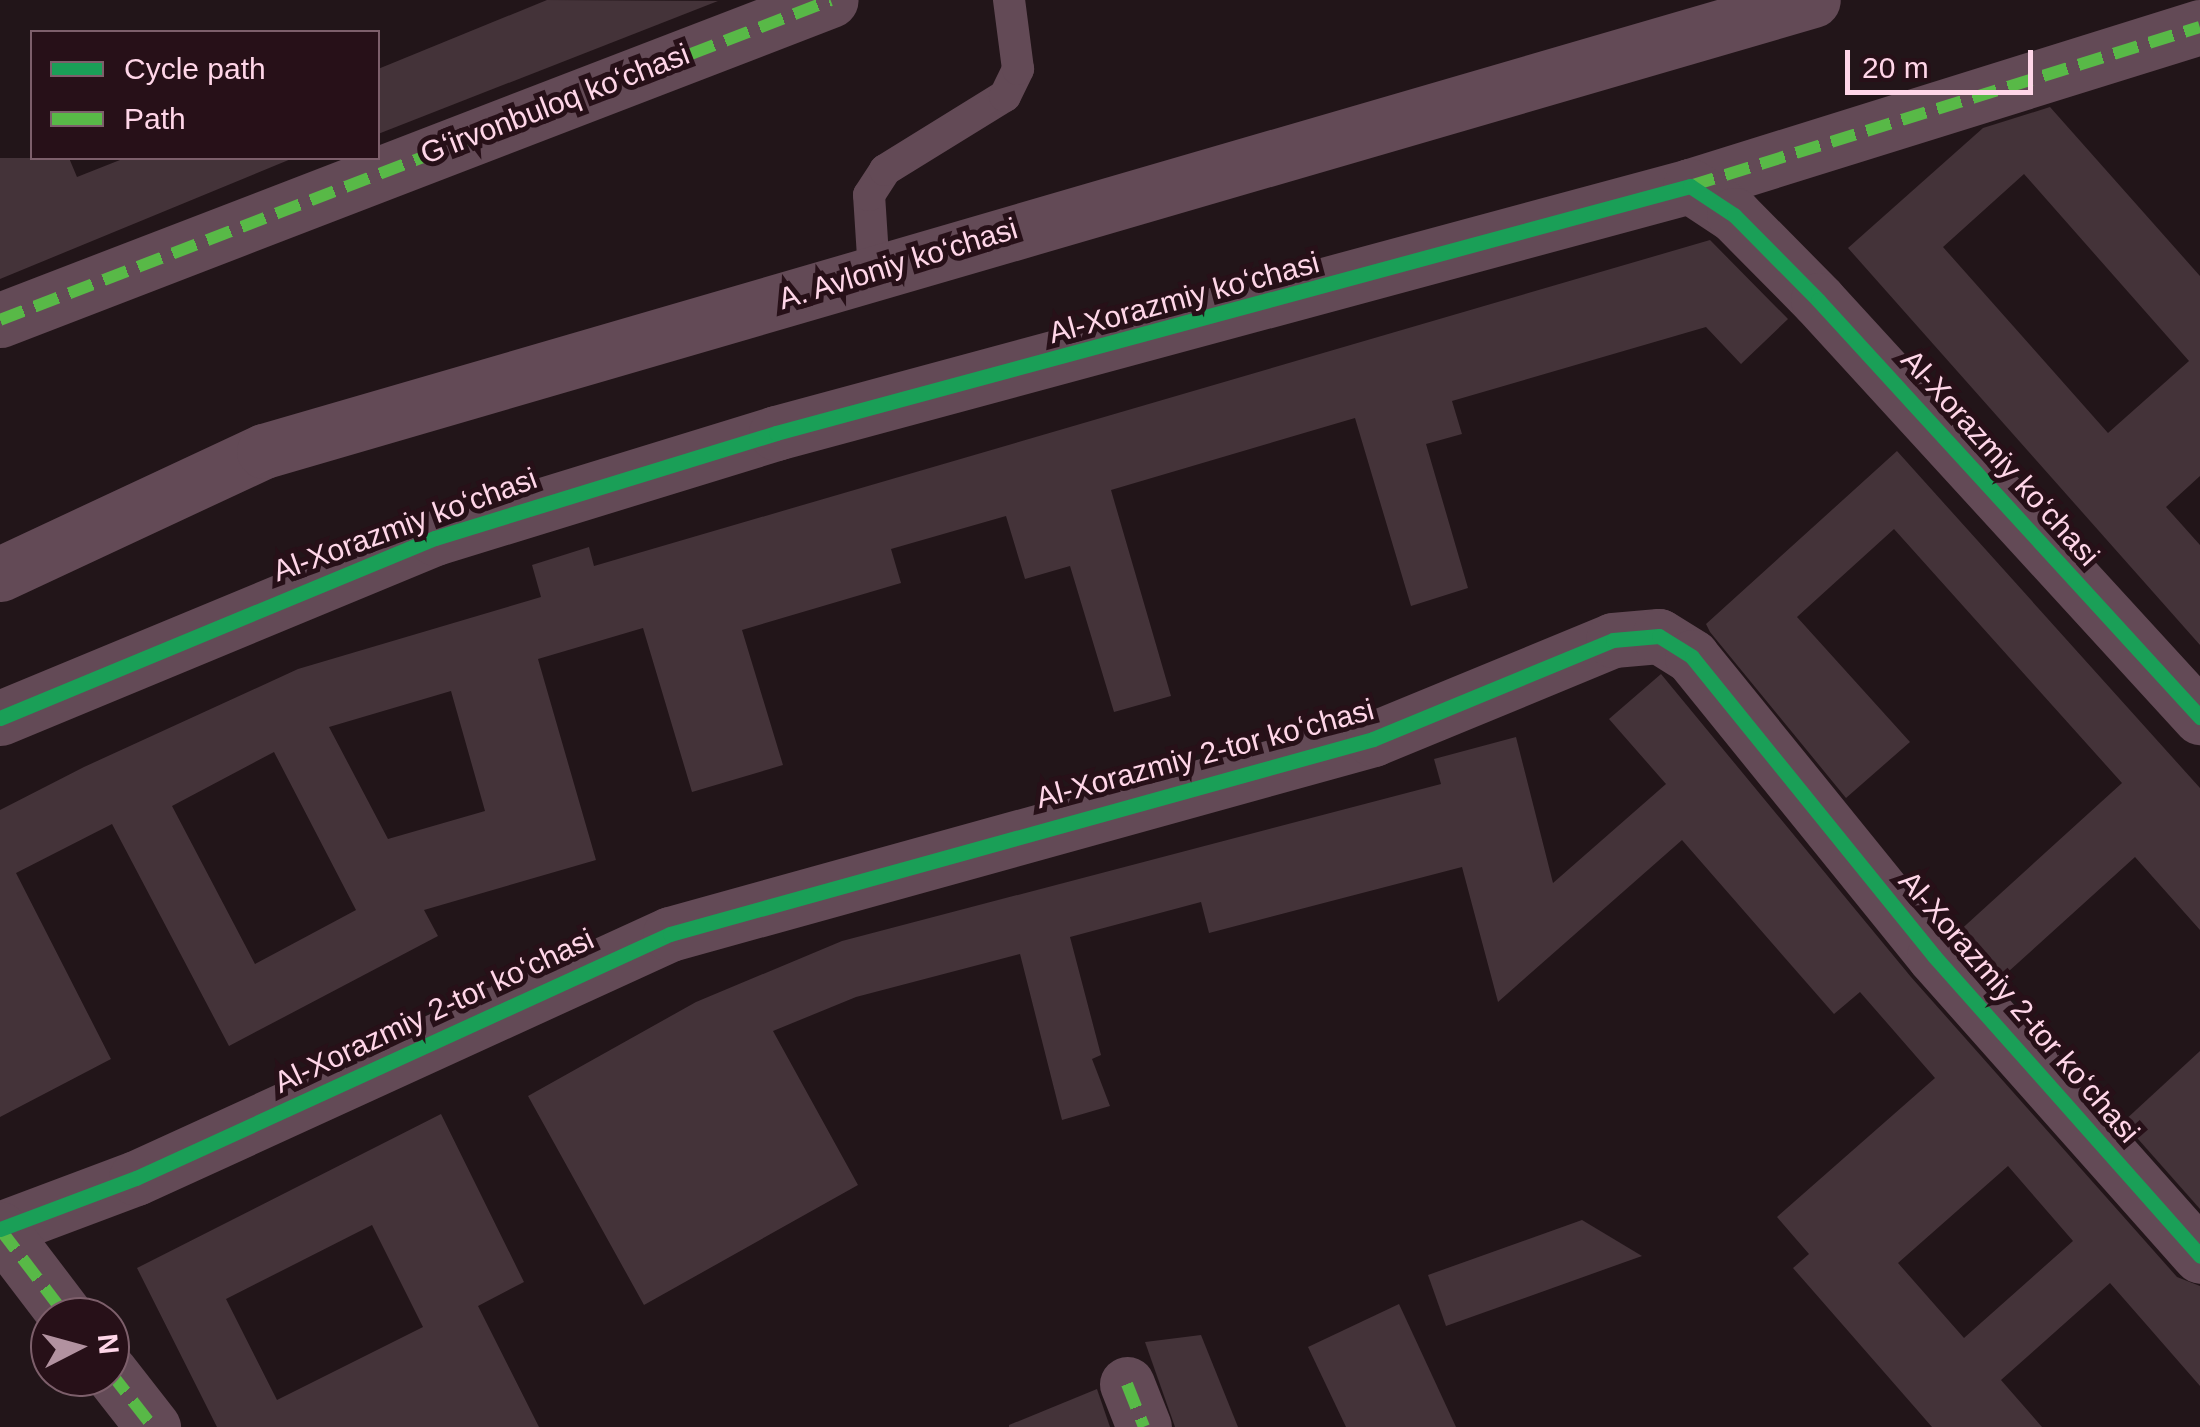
<!DOCTYPE html>
<meta charset="utf-8">
<style>
body{margin:0}
#map{position:relative;width:2200px;height:1427px;overflow:hidden;background:#221519;font-family:Arial,sans-serif}
div>[style]{position:absolute}
.building>*{inset:0;background:#443339}
.service>*{height:32px;margin:-16px;padding:0 16px;transform-origin:16px;border-radius:16px;background:#634a56}
.minor>*{height:55px;margin:-27.5px;padding:0 27.5px;transform-origin:27.5px;border-radius:27.5px;background:#634a56}
.quiet>*{height:12px;margin-top:-6px;transform-origin:0;background:repeating-linear-gradient(90deg,#58b947 0 25px,transparent 0 37px)}
.cycleway>*{height:15px;margin:-7.5px;padding:0 7.5px;transform-origin:7.5px;border-radius:7.5px;background:#1a9f57}
span{translate:-50% -50%;white-space:nowrap;text-align:center;line-height:1.15;-webkit-text-stroke:10px #271018;paint-order:stroke}
.street-label{font-size:30px;color:#ffd6e8}
.legend{position:absolute;left:30px;top:30px;width:350px;height:130px;box-sizing:border-box;background:#271018;border:2px solid #7d5f6b;margin:0;padding:12px 18px;list-style:none;font-size:30px;color:#ffd6e8}
.legend li{display:flex;align-items:center;gap:20px;height:50px}
.legend b{width:50px;border:2px solid #7d5f6b}
.north{position:absolute;left:30px;top:1297px;width:100px;height:100px;box-sizing:border-box;background:#271018;border:2px solid #7d5f6b;border-radius:50%;rotate:84deg;font-size:28px;font-weight:700;line-height:40px;text-align:center;color:#ffd6e8}
.north::after{content:'';display:block;margin:auto;width:35px;height:45px;background:#b292a0;clip-path:polygon(50% 0,100% 100%,50% 72%,0 100%)}
.scale{position:absolute;left:1845px;top:50px;width:188px;height:45px;box-sizing:border-box;border:5px solid #ffd6e8;border-top:0;padding-left:12px;font-size:30px;line-height:35px;white-space:nowrap;color:#ffd6e8;-webkit-text-stroke:8px #271018;paint-order:stroke}
</style>
<div id="map">
<div class="building">
<i style="clip-path:polygon(547px 0,718px 1px,378px 134px,378px 69px)"></i>
<i style="clip-path:polygon(evenodd,2050px 107px,2200px 276px,2200px 476px,2166px 507px,2200px 545px,2200px 645px,1848px 248px,1983px 128px,2050px 107px,2024px 174px,2189px 361px,2108px 433px,1943px 247px,2024px 174px)"></i>
<i style="clip-path:polygon(0 158px,69px 158px,77px 177px,125px 158px,291px 159px,0 279px)"></i>
<i style="clip-path:polygon(evenodd,1710px 240px,1788px 319px,1741px 364px,1706px 327px,1452px 401px,1462px 434px,1426px 444px,1468px 588px,1411px 606px,1355px 418px,1111px 490px,1171px 696px,1114px 712px,1070px 566px,1025px 579px,1006px 516px,891px 549px,901px 583px,742px 630px,783px 765px,692px 792px,643px 628px,538px 659px,596px 860px,424px 910px,438px 936px,229px 1046px,112px 824px,16px 873px,111px 1059px,0 1117px,0 810px,84px 767px,298px 669px,541px 597px,532px 565px,589px 547px,594px 566px,1710px 240px,451px 691px,485px 811px,388px 839px,329px 727px,451px 691px,1710px 240px,274px 752px,356px 910px,255px 964px,172px 806px,274px 752px)"></i>
<i style="clip-path:polygon(1897px 451px,2200px 788px,2200px 930px,2135px 857px,1998px 981px,1956px 934px,2122px 783px,1894px 529px,1797px 617px,1910px 742px,1846px 798px,1710px 632px,1706px 624px)"></i>
<i style="clip-path:polygon(evenodd,1661px 674px,1911px 977px,2177px 1277px,2200px 1286px,2200px 1386px,2110px 1283px,2001px 1380px,2042px 1427px,1932px 1427px,1793px 1268px,1809px 1254px,1777px 1217px,1935px 1078px,1860px 992px,1834px 1014px,1682px 840px,1498px 1002px,1462px 867px,1209px 933px,1201px 902px,1070px 937px,1101px 1055px,1092px 1059px,1110px 1106px,1062px 1120px,1020px 954px,856px 997px,773px 1031px,858px 1185px,644px 1305px,528px 1096px,696px 1002px,842px 941px,1441px 784px,1434px 759px,1516px 737px,1553px 883px,1666px 784px,1609px 719px,1661px 674px,2008px 1166px,2073px 1241px,1964px 1338px,1898px 1263px,2008px 1166px)"></i>
<i style="clip-path:polygon(2200px 1051px,2200px 1209px,2123px 1122px)"></i>
<i style="clip-path:polygon(evenodd,441px 1114px,524px 1282px,478px 1306px,539px 1427px,217px 1427px,137px 1268px,441px 1114px,372px 1225px,423px 1327px,277px 1400px,226px 1299px,372px 1225px)"></i>
<i style="clip-path:polygon(1582px 1220px,1642px 1256px,1446px 1326px,1428px 1275px)"></i>
<i style="clip-path:polygon(1399px 1304px,1456px 1427px,1346px 1427px,1308px 1347px)"></i>
<i style="clip-path:polygon(1201px 1335px,1238px 1427px,1175px 1427px,1145px 1342px)"></i>
<i style="clip-path:polygon(1097px 1389px,1110px 1427px,1009px 1427px,1009px 1425px)"></i>
</div>
<div class="service">
<i style="left:874px;top:272px;width:77px;rotate:-93.7deg"></i>
<i style="left:869px;top:195px;width:30px;rotate:-57deg"></i>
<i style="left:885px;top:170px;width:141px;rotate:-31.7deg"></i>
<i style="left:1005px;top:96px;width:30px;rotate:-64deg"></i>
<i style="left:1018px;top:69px;width:70px;rotate:-97.4deg"></i>
</div>
<div class="minor">
<i style="left:1690px;top:186px;width:534px;rotate:-17.32deg"></i>
<i style="left:0;top:320px;width:890px;rotate:-21.06deg"></i>
<i style="left:0;top:574px;width:291px;rotate:-25deg"></i>
<i style="left:264px;top:451px;width:1613px;rotate:-16.23deg"></i>
<i style="left:0;top:718px;width:471px;rotate:-22.5deg"></i>
<i style="left:435px;top:538px;width:357px;rotate:-17.1deg"></i>
<i style="left:776px;top:433px;width:947px;rotate:-15.12deg"></i>
<i style="left:1690px;top:186px;width:53px;rotate:33.4deg"></i>
<i style="left:1734px;top:215px;width:120px;rotate:45.3deg"></i>
<i style="left:1818px;top:300px;width:566px;rotate:47.51deg"></i>
<i style="left:0;top:1229px;width:145px;rotate:-20.6deg"></i>
<i style="left:136px;top:1178px;width:587px;rotate:-24.56deg"></i>
<i style="left:670px;top:934px;width:730px;rotate:-15.5deg"></i>
<i style="left:1373px;top:739px;width:260px;rotate:-22.4deg"></i>
<i style="left:1613px;top:640px;width:46px;rotate:-5deg"></i>
<i style="left:1659px;top:636px;width:39px;rotate:32deg"></i>
<i style="left:1692px;top:657px;width:385px;rotate:51deg"></i>
<i style="left:1934px;top:956px;width:401px;rotate:48.4deg"></i>
<i style="left:0;top:1229px;width:111px;rotate:52.7deg"></i>
<i style="left:110px;top:1372px;width:70px;rotate:52deg"></i>
<i style="left:1127px;top:1384px;width:46px;rotate:68.4deg"></i>
</div>
<div class="quiet">
<i style="left:1690px;top:186px;width:534px;rotate:-17.32deg"></i>
<i style="left:0;top:320px;width:890px;rotate:-21.06deg"></i>
<i style="left:0;top:1229px;width:111px;rotate:52.7deg"></i>
<i style="left:110px;top:1372px;width:70px;rotate:52deg"></i>
<i style="left:1127px;top:1384px;width:46px;rotate:68.4deg"></i>
</div>
<div class="cycleway">
<i style="left:0;top:718px;width:471px;rotate:-22.5deg"></i>
<i style="left:435px;top:538px;width:357px;rotate:-17.1deg"></i>
<i style="left:776px;top:433px;width:947px;rotate:-15.12deg"></i>
<i style="left:1690px;top:186px;width:53px;rotate:33.4deg"></i>
<i style="left:1734px;top:215px;width:120px;rotate:45.3deg"></i>
<i style="left:1818px;top:300px;width:566px;rotate:47.51deg"></i>
<i style="left:0;top:1229px;width:145px;rotate:-20.6deg"></i>
<i style="left:136px;top:1178px;width:587px;rotate:-24.56deg"></i>
<i style="left:670px;top:934px;width:730px;rotate:-15.5deg"></i>
<i style="left:1373px;top:739px;width:260px;rotate:-22.4deg"></i>
<i style="left:1613px;top:640px;width:46px;rotate:-5deg"></i>
<i style="left:1659px;top:636px;width:39px;rotate:32deg"></i>
<i style="left:1692px;top:657px;width:385px;rotate:51deg"></i>
<i style="left:1934px;top:956px;width:401px;rotate:48.4deg"></i>
</div>
<div class="street-label">
<span style="left:555px;top:104px;rotate:-21deg">Gʻirvonbuloq koʻchasi</span>
<span style="left:898px;top:264px;rotate:-17deg">A. Avloniy ko‘chasi</span>
<span style="left:1184px;top:298px;rotate:-15deg">Al-Xorazmiy koʻchasi</span>
<span style="left:2000px;top:458px;rotate:48deg">Al-Xorazmiy koʻchasi</span>
<span style="left:405px;top:525px;rotate:-20deg">Al-Xorazmiy koʻchasi</span>
<span style="left:1205px;top:754px;rotate:-15deg">Al-Xorazmiy 2-tor koʻchasi</span>
<span style="left:2019px;top:1007px;rotate:49deg">Al-Xorazmiy 2-tor koʻchasi</span>
<span style="left:434px;top:1011px;rotate:-25deg">Al-Xorazmiy 2-tor koʻchasi</span>
</div>
<ul class="legend">
<li><b style="height:12px;background:#1a9f57"></b>Cycle path</li>
<li><b style="height:12px;background:#58b947"></b>Path</li>
</ul>
<div class="north">N</div>
<div class="scale">20 m</div>
</div>
